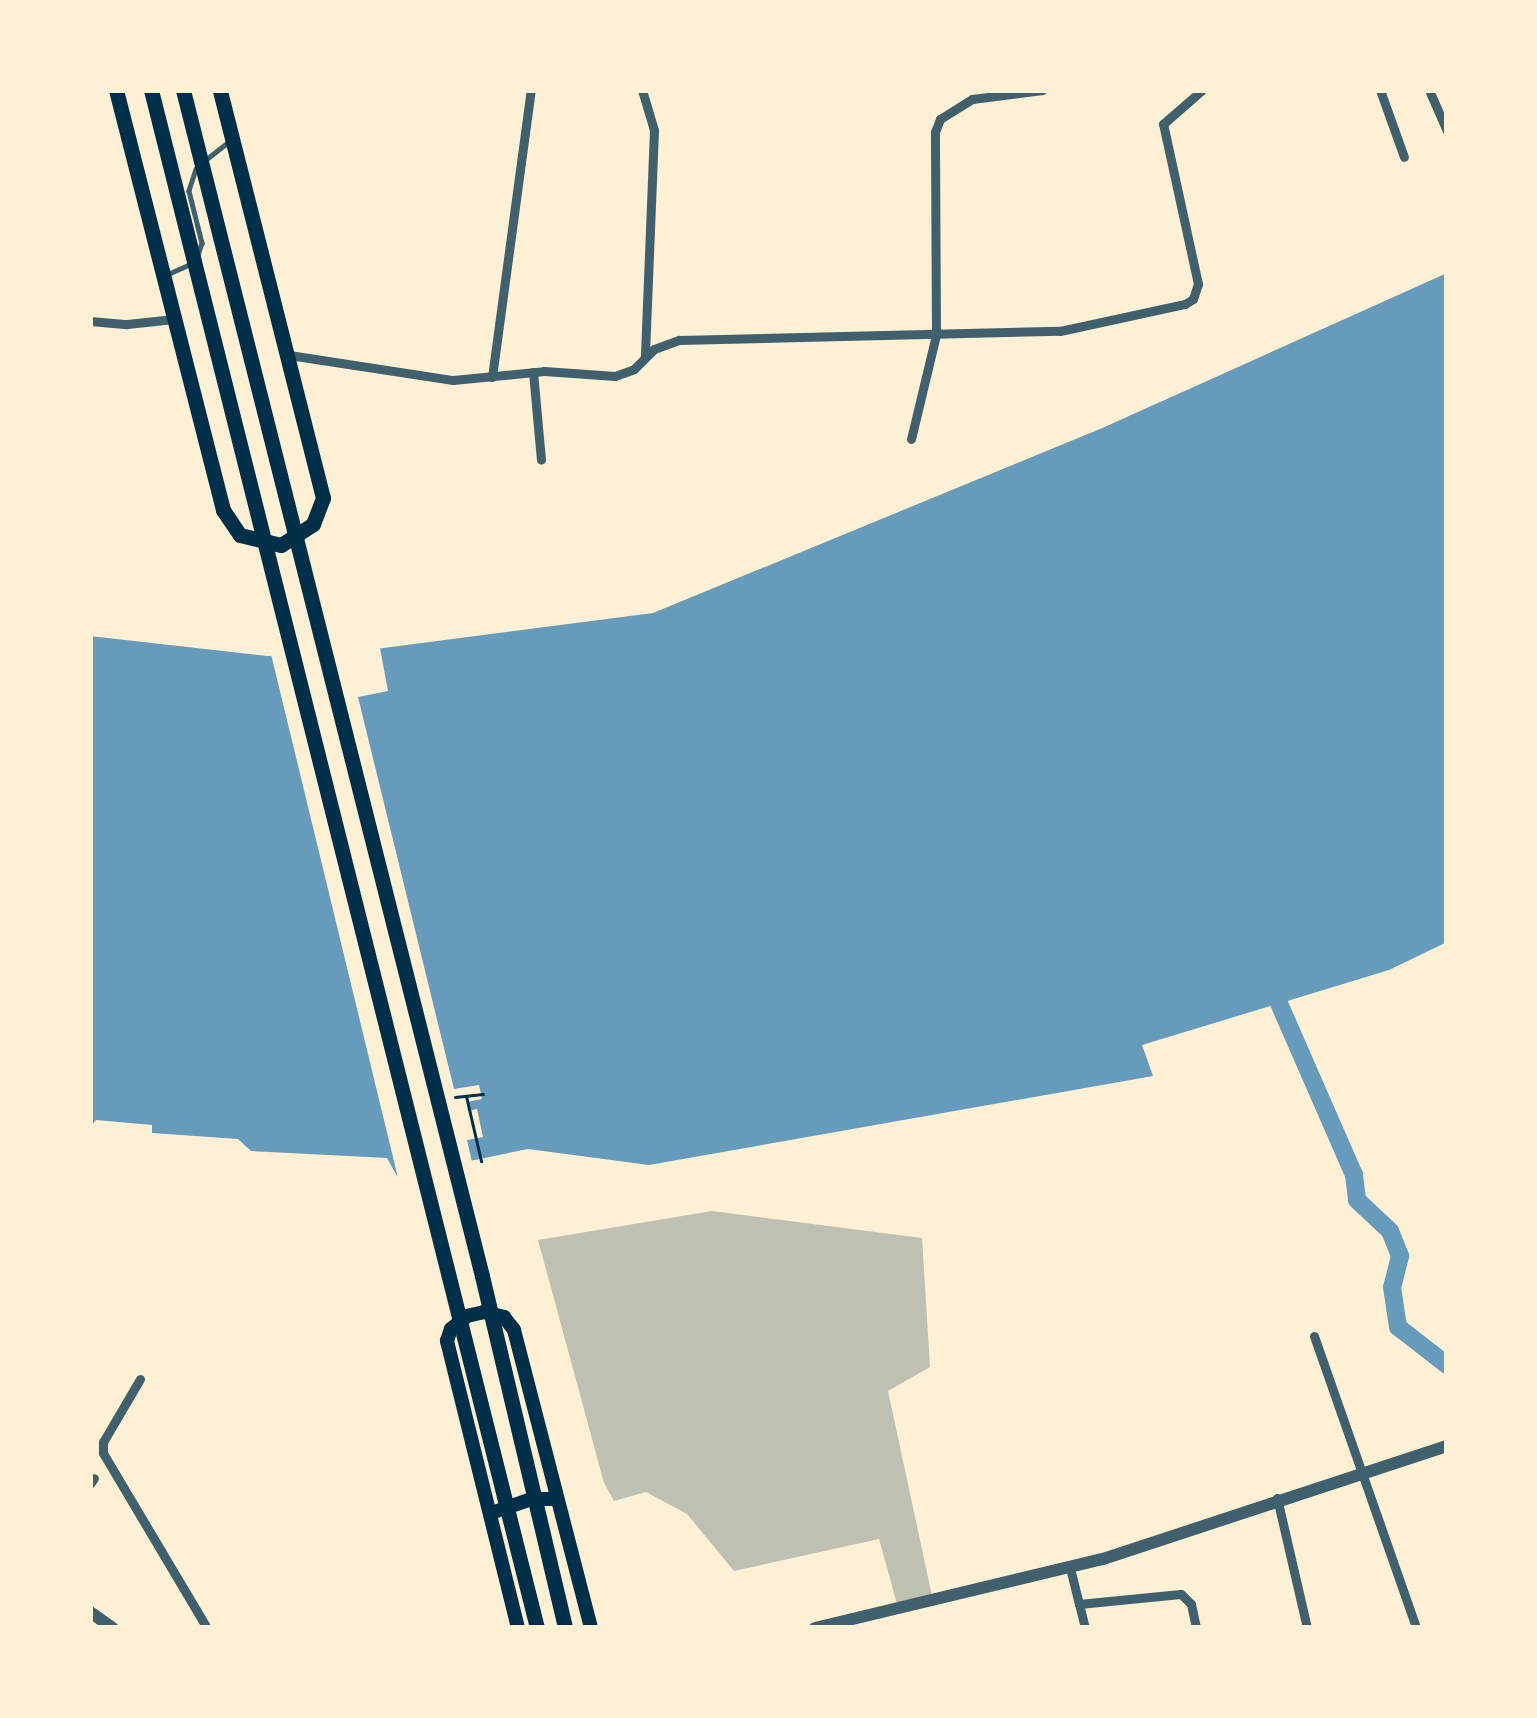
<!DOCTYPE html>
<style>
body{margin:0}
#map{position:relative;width:1537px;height:1718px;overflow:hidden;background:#fdf0d5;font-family:"PT Sans Narrow",sans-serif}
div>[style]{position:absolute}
.water>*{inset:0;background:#669bbc}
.pier>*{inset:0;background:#fdf0d5}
.canal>*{height:18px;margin:-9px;padding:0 9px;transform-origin:9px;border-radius:9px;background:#669bbc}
.building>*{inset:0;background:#bec0b2}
.path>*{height:3px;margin:-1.5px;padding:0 1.5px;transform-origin:1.5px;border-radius:1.5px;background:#003049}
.service>*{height:4.5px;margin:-2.25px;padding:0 2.25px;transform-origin:2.25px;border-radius:2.25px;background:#3f606c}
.minor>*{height:9px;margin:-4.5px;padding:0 4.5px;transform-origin:4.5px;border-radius:4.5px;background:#3f606c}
.tertiary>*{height:12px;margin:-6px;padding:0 6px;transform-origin:6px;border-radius:6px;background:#3f606c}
.secondary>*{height:14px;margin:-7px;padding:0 7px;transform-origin:7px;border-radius:7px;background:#003049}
.primary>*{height:15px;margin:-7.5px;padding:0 7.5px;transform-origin:7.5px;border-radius:7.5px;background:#003049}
span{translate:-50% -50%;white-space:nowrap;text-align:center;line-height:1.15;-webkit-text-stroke:12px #fdf0d5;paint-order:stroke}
.frame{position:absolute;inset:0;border:93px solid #fdf0d5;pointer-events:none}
</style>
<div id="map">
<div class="water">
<i style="clip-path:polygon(1447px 273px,1447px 942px,1389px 970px,1142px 1045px,1153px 1076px,649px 1165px,528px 1149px,397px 1176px,387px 1158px,251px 1151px,238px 1139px,152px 1133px,152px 1125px,96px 1120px,90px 1128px,90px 636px,267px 656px,345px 653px,653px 613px,1100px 429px)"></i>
</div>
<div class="pier">
<i style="clip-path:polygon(346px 647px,348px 652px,380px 648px,388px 691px,358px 697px,454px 1089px,479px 1085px,482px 1099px,467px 1102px,468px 1111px,477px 1109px,483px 1137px,467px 1140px,473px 1166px,399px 1182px,270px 650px)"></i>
</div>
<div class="canal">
<i style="left:1271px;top:985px;width:207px;rotate:66.4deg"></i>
<i style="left:1354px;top:1175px;width:25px;rotate:83deg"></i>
<i style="left:1357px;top:1200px;width:45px;rotate:43.2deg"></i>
<i style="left:1390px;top:1231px;width:27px;rotate:68deg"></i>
<i style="left:1400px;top:1256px;width:32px;rotate:104deg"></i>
<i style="left:1392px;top:1287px;width:40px;rotate:81.5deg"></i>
<i style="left:1398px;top:1327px;width:62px;rotate:37.8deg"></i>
</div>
<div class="building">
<i style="clip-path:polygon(712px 1211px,922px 1238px,930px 1367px,888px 1391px,932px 1596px,897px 1604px,879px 1539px,734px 1571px,687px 1514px,646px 1492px,614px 1501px,604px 1483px,538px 1240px)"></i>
</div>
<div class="path">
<i style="left:466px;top:1096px;width:67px;rotate:77deg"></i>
<i style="left:455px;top:1097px;width:28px;rotate:-6deg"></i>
</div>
<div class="service">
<i style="left:204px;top:161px;width:31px;rotate:-38deg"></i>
<i style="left:196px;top:169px;width:23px;rotate:108deg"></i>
<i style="left:189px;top:191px;width:54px;rotate:76deg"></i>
<i style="left:202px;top:243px;width:13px;rotate:108deg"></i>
<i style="left:168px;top:274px;width:24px;rotate:-24deg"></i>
</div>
<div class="minor">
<i style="left:642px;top:90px;width:42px;rotate:73.3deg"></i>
<i style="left:654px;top:130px;width:227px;rotate:92.3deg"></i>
<i style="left:1380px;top:90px;width:71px;rotate:70.3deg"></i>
<i style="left:1429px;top:90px;width:45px;rotate:66.3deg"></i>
<i style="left:90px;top:321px;width:37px;rotate:5deg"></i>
<i style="left:127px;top:324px;width:47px;rotate:-6.1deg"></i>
<i style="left:289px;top:355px;width:166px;rotate:8.7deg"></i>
<i style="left:453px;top:380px;width:91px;rotate:-5.6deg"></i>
<i style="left:544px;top:371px;width:71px;rotate:4deg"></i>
<i style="left:615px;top:376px;width:20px;rotate:-20deg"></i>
<i style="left:634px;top:369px;width:28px;rotate:-45deg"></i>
<i style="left:654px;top:349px;width:27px;rotate:-20deg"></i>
<i style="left:679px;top:340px;width:381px;rotate:-1.4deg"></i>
<i style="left:1060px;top:331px;width:128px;rotate:-12.2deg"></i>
<i style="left:1185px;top:304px;width:9px;rotate:-32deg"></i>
<i style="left:1193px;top:299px;width:16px;rotate:-72deg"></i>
<i style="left:1198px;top:284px;width:164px;rotate:-102.3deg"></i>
<i style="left:1163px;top:124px;width:52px;rotate:-41.1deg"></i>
<i style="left:533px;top:372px;width:88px;rotate:84.8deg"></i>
<i style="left:492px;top:377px;width:290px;rotate:-82.3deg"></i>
<i style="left:911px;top:439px;width:107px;rotate:-76.5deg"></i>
<i style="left:936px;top:335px;width:203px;rotate:-90.3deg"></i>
<i style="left:935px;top:132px;width:14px;rotate:-69deg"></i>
<i style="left:940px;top:119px;width:38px;rotate:-32deg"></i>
<i style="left:972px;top:99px;width:71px;rotate:-7.3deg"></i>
<i style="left:1314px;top:1336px;width:309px;rotate:70.7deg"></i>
<i style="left:140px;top:1379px;width:73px;rotate:120.4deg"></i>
<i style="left:103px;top:1442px;width:11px;rotate:90deg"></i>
<i style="left:103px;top:1453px;width:204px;rotate:59.3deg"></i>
<i style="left:90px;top:1484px;width:7px;rotate:-56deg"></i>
<i style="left:1277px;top:1498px;width:133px;rotate:77deg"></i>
<i style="left:1070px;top:1568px;width:37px;rotate:76deg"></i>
<i style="left:1085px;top:1628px;width:25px;rotate:-104deg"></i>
<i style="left:1079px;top:1604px;width:102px;rotate:-5.6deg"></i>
<i style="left:1181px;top:1594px;width:14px;rotate:45deg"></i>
<i style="left:1191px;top:1604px;width:25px;rotate:78deg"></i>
</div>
<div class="tertiary">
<i style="left:90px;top:1612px;width:28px;rotate:35deg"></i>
<i style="left:815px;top:1628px;width:296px;rotate:-13.5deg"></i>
<i style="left:1103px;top:1559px;width:362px;rotate:-18.2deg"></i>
</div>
<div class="secondary">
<i style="left:497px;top:1511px;width:37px;rotate:-19deg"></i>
<i style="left:532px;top:1499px;width:22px"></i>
<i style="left:518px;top:1628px;width:296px;rotate:-103.9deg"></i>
<i style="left:447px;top:1341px;width:13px;rotate:-72deg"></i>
<i style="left:451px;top:1329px;width:21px;rotate:-39deg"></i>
<i style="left:467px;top:1316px;width:17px;rotate:-13deg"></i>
<i style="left:484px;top:1312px;width:21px;rotate:14deg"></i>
<i style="left:504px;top:1317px;width:16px;rotate:52deg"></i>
<i style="left:514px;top:1330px;width:308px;rotate:75.5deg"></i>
</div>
<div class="primary">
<i style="left:116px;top:90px;width:433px;rotate:75.7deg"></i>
<i style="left:223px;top:510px;width:30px;rotate:56deg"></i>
<i style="left:240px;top:535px;width:42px;rotate:13.7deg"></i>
<i style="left:281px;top:545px;width:38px;rotate:-33deg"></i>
<i style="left:313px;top:524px;width:28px;rotate:-69deg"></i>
<i style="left:323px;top:498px;width:421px;rotate:-104.2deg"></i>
<i style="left:151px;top:90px;width:1586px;rotate:75.91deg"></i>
<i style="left:183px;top:90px;width:1223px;rotate:75.85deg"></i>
<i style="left:482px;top:1276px;width:362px;rotate:76.7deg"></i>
</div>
<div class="frame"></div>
</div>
